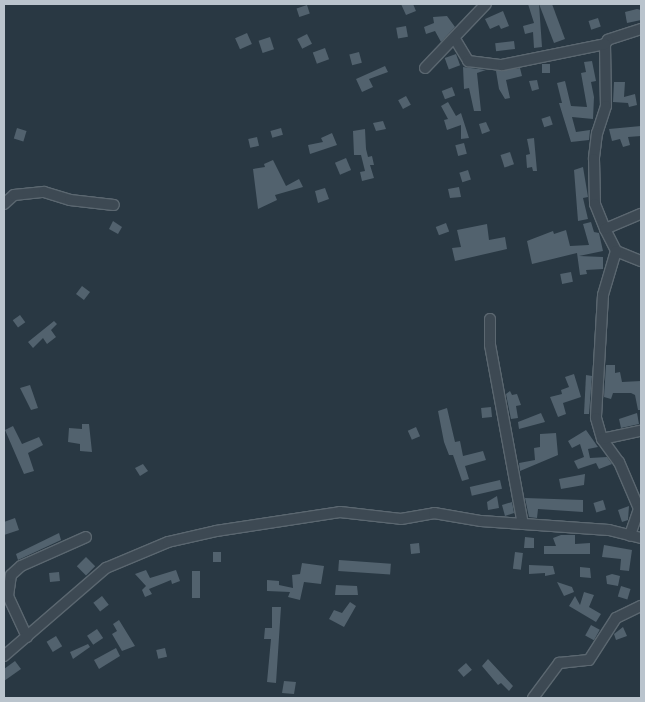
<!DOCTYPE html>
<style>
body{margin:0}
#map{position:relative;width:645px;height:702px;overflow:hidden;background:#293843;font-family:"PT Sans Narrow",sans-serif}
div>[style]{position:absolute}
.building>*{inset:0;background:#52626e;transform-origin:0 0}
.roads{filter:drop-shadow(1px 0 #5b6770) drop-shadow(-1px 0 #5b6770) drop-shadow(0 1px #5b6770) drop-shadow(0 -1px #5b6770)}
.street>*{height:10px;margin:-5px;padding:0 5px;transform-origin:5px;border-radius:5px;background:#3d4953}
span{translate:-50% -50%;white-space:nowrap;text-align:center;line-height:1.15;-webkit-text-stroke:4px #212e39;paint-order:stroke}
.frame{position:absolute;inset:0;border:5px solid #bac4cd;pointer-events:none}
</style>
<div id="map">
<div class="building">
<i style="clip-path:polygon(401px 4px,413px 4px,416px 11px,406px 15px)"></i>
<i style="clip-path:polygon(528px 4px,539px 4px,542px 47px,534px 48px,533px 32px,525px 34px,523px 26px,534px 23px)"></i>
<i style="clip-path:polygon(539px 4px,552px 4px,565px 39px,554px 43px)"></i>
<i style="left:307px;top:5px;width:9px;height:11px;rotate:72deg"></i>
<i style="clip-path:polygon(637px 9px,641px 10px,641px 20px,627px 23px,625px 12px)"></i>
<i style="clip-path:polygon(503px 11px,509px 26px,501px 29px,499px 25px,490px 29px,485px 19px)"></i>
<i style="clip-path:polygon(447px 16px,455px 27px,441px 42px,435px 31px,426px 34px,424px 27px,434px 23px,433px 17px)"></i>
<i style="left:598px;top:18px;width:9px;height:10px;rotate:72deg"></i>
<i style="left:406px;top:26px;width:11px;height:10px;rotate:80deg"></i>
<i style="left:247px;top:33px;width:12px;height:13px;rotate:66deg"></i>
<i style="left:307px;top:34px;width:11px;height:11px;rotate:63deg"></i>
<i style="left:270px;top:37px;width:13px;height:12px;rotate:72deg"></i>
<i style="left:514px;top:41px;width:8px;height:19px;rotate:83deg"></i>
<i style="left:325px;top:48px;width:12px;height:13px;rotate:70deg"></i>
<i style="left:359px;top:52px;width:11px;height:10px;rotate:75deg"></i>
<i style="left:456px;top:54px;width:12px;height:12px;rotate:70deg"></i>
<i style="clip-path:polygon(592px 61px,596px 81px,591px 82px,594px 97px,593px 119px,572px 117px,576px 132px,590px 130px,589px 140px,571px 142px,559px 103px,562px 103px,557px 83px,565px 81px,571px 106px,587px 107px,581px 73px,586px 72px,584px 62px)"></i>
<i style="left:542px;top:64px;width:8px;height:9px"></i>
<i style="clip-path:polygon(385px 66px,388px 72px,369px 79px,373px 87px,362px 92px,356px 79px)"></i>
<i style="clip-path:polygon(463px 67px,486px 70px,477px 73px,481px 111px,474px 111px,469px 88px,464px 89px)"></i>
<i style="clip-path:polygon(520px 68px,522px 76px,506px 80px,510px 98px,505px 99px,499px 89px,496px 71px)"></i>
<i style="clip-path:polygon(537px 80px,539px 89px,532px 91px,529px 81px)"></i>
<i style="clip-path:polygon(614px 82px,625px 82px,624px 97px,635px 94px,637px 105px,629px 107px,628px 103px,613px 102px)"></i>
<i style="left:452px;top:87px;width:9px;height:11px;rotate:69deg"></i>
<i style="left:406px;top:96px;width:10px;height:9px;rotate:61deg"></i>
<i style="clip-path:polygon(448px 102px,456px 116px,461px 113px,469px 138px,461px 139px,461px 125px,447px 130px,444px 120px,448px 119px,441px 106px)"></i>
<i style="left:550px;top:116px;width:9px;height:9px;rotate:72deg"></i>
<i style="clip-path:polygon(383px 121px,386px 129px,376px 131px,373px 123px)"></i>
<i style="clip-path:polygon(486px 122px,490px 131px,482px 134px,479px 124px)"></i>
<i style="clip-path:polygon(641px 126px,641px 136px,628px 137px,630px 145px,623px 147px,620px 139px,612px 141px,609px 129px)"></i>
<i style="left:17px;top:128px;width:10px;height:11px;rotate:17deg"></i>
<i style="left:281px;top:128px;width:7px;height:11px;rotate:74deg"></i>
<i style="clip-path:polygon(365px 129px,366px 149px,368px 157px,372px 156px,374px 165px,370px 165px,374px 178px,362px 181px,360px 172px,365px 171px,361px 155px,354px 155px,353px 131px)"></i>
<i style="clip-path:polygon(332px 133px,337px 145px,310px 154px,308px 145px,323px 142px,321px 138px)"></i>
<i style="left:257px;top:137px;width:9px;height:9px;rotate:77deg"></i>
<i style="clip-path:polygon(534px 138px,537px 171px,533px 171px,532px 167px,527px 168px,526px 155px,530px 154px,527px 139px)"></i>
<i style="left:464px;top:143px;width:11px;height:9px;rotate:75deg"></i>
<i style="left:510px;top:152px;width:13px;height:10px;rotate:72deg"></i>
<i style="left:346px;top:158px;width:13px;height:12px;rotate:67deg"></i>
<i style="clip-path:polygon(273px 160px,286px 186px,299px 179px,303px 187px,275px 195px,277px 200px,258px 209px,253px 169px,265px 167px,264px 164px)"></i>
<i style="clip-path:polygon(583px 167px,588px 197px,583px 198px,588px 219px,578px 221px,574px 170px)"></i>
<i style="left:468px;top:170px;width:10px;height:9px;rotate:73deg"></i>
<i style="clip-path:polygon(459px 187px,461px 197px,450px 198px,448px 189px)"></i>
<i style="clip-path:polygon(325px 188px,329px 199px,318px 203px,315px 191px)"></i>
<i style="clip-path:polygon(113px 221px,122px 227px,118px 234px,109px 229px)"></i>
<i style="clip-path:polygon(591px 222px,594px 232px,599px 233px,603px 251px,579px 256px,603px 257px,603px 269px,586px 270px,587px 274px,580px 275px,577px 253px,532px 264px,527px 241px,553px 231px,554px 234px,566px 230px,570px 246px,589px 245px,583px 224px)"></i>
<i style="left:446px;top:223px;width:9px;height:11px;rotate:69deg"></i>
<i style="clip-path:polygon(487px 224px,489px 240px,505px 237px,507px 249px,455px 261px,452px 248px,461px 247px,457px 230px)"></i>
<i style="left:571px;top:272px;width:10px;height:11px;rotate:79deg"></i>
<i style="left:82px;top:286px;width:10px;height:10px;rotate:37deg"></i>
<i style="left:20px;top:315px;width:9px;height:9px;rotate:54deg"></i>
<i style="clip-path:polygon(54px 321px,57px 324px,51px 330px,56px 337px,47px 344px,43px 338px,33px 348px,28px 342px)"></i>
<i style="clip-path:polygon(606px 365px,615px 365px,615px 373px,620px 372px,622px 382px,641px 381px,641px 410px,638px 410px,635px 395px,631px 393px,613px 393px,611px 399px,604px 397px)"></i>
<i style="clip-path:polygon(574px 374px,581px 397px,563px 403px,566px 414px,558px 417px,550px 397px,562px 394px,561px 390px,569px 387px,565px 377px)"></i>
<i style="clip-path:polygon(586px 375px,592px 376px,589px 414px,584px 414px)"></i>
<i style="clip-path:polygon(30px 385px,38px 408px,31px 410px,20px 388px)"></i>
<i style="clip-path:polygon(510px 391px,512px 395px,517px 394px,521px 405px,516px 406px,518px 418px,511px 419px,506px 394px)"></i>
<i style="left:491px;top:407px;width:10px;height:10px;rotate:84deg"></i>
<i style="clip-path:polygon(447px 408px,455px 442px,460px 441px,463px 456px,483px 451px,486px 460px,465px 466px,469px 479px,462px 481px,453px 455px,449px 455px,444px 442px,438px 411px)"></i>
<i style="clip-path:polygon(541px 413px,545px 422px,519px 429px,518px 422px)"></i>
<i style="clip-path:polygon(637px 413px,639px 424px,621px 428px,619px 419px)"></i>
<i style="clip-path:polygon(82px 424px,89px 424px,92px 452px,80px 451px,80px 444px,68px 442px,69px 428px,82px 429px)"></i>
<i style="clip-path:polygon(13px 426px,22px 444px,39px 437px,43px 445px,28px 453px,34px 471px,24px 474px,5px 430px)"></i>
<i style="left:416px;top:427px;width:10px;height:9px;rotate:66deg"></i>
<i style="clip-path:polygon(586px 430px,598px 447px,588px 449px,590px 458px,607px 457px,612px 464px,599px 469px,596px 463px,578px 469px,574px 461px,584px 457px,580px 444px,572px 448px,568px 441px)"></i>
<i style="clip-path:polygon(556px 433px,558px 455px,520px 471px,519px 463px,535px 460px,534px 448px,540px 447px,540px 434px)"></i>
<i style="clip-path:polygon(143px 464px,148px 471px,140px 476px,135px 468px)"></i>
<i style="clip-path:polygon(585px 474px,584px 485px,561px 489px,559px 479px)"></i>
<i style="left:500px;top:480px;width:9px;height:31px;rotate:77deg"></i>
<i style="clip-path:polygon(497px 496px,499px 508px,488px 510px,487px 502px)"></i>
<i style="clip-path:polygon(525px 498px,583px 500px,583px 512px,538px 509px,537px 518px,529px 517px)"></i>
<i style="left:603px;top:500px;width:10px;height:10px;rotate:73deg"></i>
<i style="clip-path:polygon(512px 502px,514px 513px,505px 516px,502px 505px)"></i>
<i style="clip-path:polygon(629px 506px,628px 520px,622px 522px,618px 510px)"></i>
<i style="clip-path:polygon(15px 518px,19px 530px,4px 535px,4px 522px)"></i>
<i style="clip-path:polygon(59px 533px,61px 540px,18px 560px,16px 554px)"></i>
<i style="clip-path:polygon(561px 535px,575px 535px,575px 544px,590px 543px,590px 554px,544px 554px,544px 546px,556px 546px,553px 538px)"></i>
<i style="clip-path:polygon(525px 537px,534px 538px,534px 548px,524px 548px)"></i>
<i style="left:419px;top:543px;width:10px;height:9px;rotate:84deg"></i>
<i style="clip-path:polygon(604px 545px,632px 550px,629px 571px,620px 570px,621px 559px,602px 557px)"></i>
<i style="left:213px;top:552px;width:8px;height:10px"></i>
<i style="left:515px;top:552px;width:8px;height:17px;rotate:7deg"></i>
<i style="left:86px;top:557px;width:13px;height:13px;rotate:45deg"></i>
<i style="left:339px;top:560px;width:52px;height:11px;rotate:4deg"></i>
<i style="clip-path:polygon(302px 563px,324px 566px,321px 584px,304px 582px,300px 600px,288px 597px,290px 592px,267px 591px,267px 580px,279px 581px,279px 585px,293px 588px,292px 575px,300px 574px)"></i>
<i style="clip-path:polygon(529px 565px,553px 566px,555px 574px,545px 576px,545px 573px,529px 574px)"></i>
<i style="clip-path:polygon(580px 567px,590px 568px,591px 578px,580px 577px)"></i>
<i style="clip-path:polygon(146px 570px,150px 578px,176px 570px,180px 581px,172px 584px,171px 580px,149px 589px,152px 594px,145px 597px,142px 590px,146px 586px,135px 574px)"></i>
<i style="left:192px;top:571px;width:8px;height:27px"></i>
<i style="left:59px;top:572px;width:9px;height:10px;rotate:84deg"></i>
<i style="clip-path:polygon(612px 574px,620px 576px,618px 586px,607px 584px,606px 576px)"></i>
<i style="clip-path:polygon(557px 582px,572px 587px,574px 592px,564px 596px)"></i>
<i style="clip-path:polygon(336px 585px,357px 586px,358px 595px,335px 595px)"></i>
<i style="left:621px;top:586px;width:10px;height:11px;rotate:17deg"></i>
<i style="clip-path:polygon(584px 592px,594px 595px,589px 607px,601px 614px,596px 622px,569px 606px,575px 596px,580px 605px)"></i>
<i style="left:102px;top:596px;width:11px;height:11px;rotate:52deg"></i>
<i style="clip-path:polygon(350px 602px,356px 606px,344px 627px,329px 619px,334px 610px,342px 613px)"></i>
<i style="clip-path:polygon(272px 607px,281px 607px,276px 683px,267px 682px,271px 639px,264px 639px,265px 628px,272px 628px)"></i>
<i style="clip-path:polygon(119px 620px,135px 646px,122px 651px,112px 634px,117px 631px,113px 624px)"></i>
<i style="left:591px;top:625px;width:10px;height:12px;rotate:29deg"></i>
<i style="clip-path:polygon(623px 627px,627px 636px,616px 640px,614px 634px)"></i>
<i style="left:97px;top:629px;width:11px;height:12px;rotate:56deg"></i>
<i style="left:56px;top:636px;width:12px;height:11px;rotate:59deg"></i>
<i style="clip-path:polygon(88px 644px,90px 647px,73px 659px,70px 652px)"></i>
<i style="clip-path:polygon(116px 648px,120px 656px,99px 669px,94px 660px)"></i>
<i style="left:165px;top:648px;width:9px;height:9px;rotate:77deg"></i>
<i style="clip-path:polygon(488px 659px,513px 686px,509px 691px,501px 683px,498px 685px,482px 666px)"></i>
<i style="clip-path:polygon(15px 661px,21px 669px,4px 681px,4px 669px)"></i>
<i style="left:466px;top:663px;width:9px;height:11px;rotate:49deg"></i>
<i style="clip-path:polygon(284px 681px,296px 682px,294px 694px,282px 693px)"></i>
</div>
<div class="roads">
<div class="street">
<i style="left:641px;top:29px;width:35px;rotate:162deg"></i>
<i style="left:608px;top:40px;width:5px;rotate:127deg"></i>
<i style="left:605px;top:44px;width:62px;rotate:89.1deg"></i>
<i style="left:606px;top:106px;width:28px;rotate:108deg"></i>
<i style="left:597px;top:133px;width:26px;rotate:97deg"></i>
<i style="left:594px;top:159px;width:45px;rotate:88.7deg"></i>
<i style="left:595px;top:204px;width:27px;rotate:68deg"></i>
<i style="left:605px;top:229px;width:25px;rotate:63deg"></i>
<i style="left:616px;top:251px;width:27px;rotate:22deg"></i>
<i style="left:455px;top:39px;width:26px;rotate:59deg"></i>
<i style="left:468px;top:61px;width:34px;rotate:7deg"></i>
<i style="left:502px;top:65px;width:105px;rotate:-11.5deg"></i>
<i style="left:425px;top:68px;width:88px;rotate:-46.4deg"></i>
<i style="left:4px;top:204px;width:13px;rotate:-42deg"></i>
<i style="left:14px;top:195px;width:30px;rotate:-6deg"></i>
<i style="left:44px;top:192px;width:27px;rotate:17deg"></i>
<i style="left:70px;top:200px;width:44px;rotate:6.5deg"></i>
<i style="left:605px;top:229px;width:39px;rotate:-23deg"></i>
<i style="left:616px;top:251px;width:46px;rotate:106.5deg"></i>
<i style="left:603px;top:295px;width:123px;rotate:93.3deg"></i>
<i style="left:596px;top:418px;width:22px;rotate:74deg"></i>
<i style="left:602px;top:439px;width:29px;rotate:54deg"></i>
<i style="left:619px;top:462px;width:51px;rotate:66.9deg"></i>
<i style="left:639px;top:509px;width:28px;rotate:109deg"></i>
<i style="left:490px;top:319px;width:26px;rotate:90deg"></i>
<i style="left:490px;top:345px;width:182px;rotate:79.6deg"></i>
<i style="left:602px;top:439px;width:40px;rotate:-12deg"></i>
<i style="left:27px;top:637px;width:45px;rotate:-114.9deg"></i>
<i style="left:8px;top:596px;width:21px;rotate:-82deg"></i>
<i style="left:11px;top:575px;width:13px;rotate:-42deg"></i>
<i style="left:21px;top:566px;width:71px;rotate:-24deg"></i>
<i style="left:4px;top:656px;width:135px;rotate:-40.8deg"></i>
<i style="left:106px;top:568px;width:67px;rotate:-22.8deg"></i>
<i style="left:168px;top:542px;width:49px;rotate:-12.9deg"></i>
<i style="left:216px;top:531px;width:125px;rotate:-8.7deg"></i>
<i style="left:340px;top:512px;width:61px;rotate:6.5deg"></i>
<i style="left:401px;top:519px;width:34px;rotate:-10deg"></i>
<i style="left:434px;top:513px;width:48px;rotate:9.7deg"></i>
<i style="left:481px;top:521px;width:128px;rotate:4deg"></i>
<i style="left:609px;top:530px;width:33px;rotate:14deg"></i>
<i style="left:533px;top:698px;width:44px;rotate:-53.4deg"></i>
<i style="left:559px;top:663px;width:30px;rotate:-6deg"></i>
<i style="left:589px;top:660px;width:50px;rotate:-57.3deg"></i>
<i style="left:616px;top:618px;width:28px;rotate:-26deg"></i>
</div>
</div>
<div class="frame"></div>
</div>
